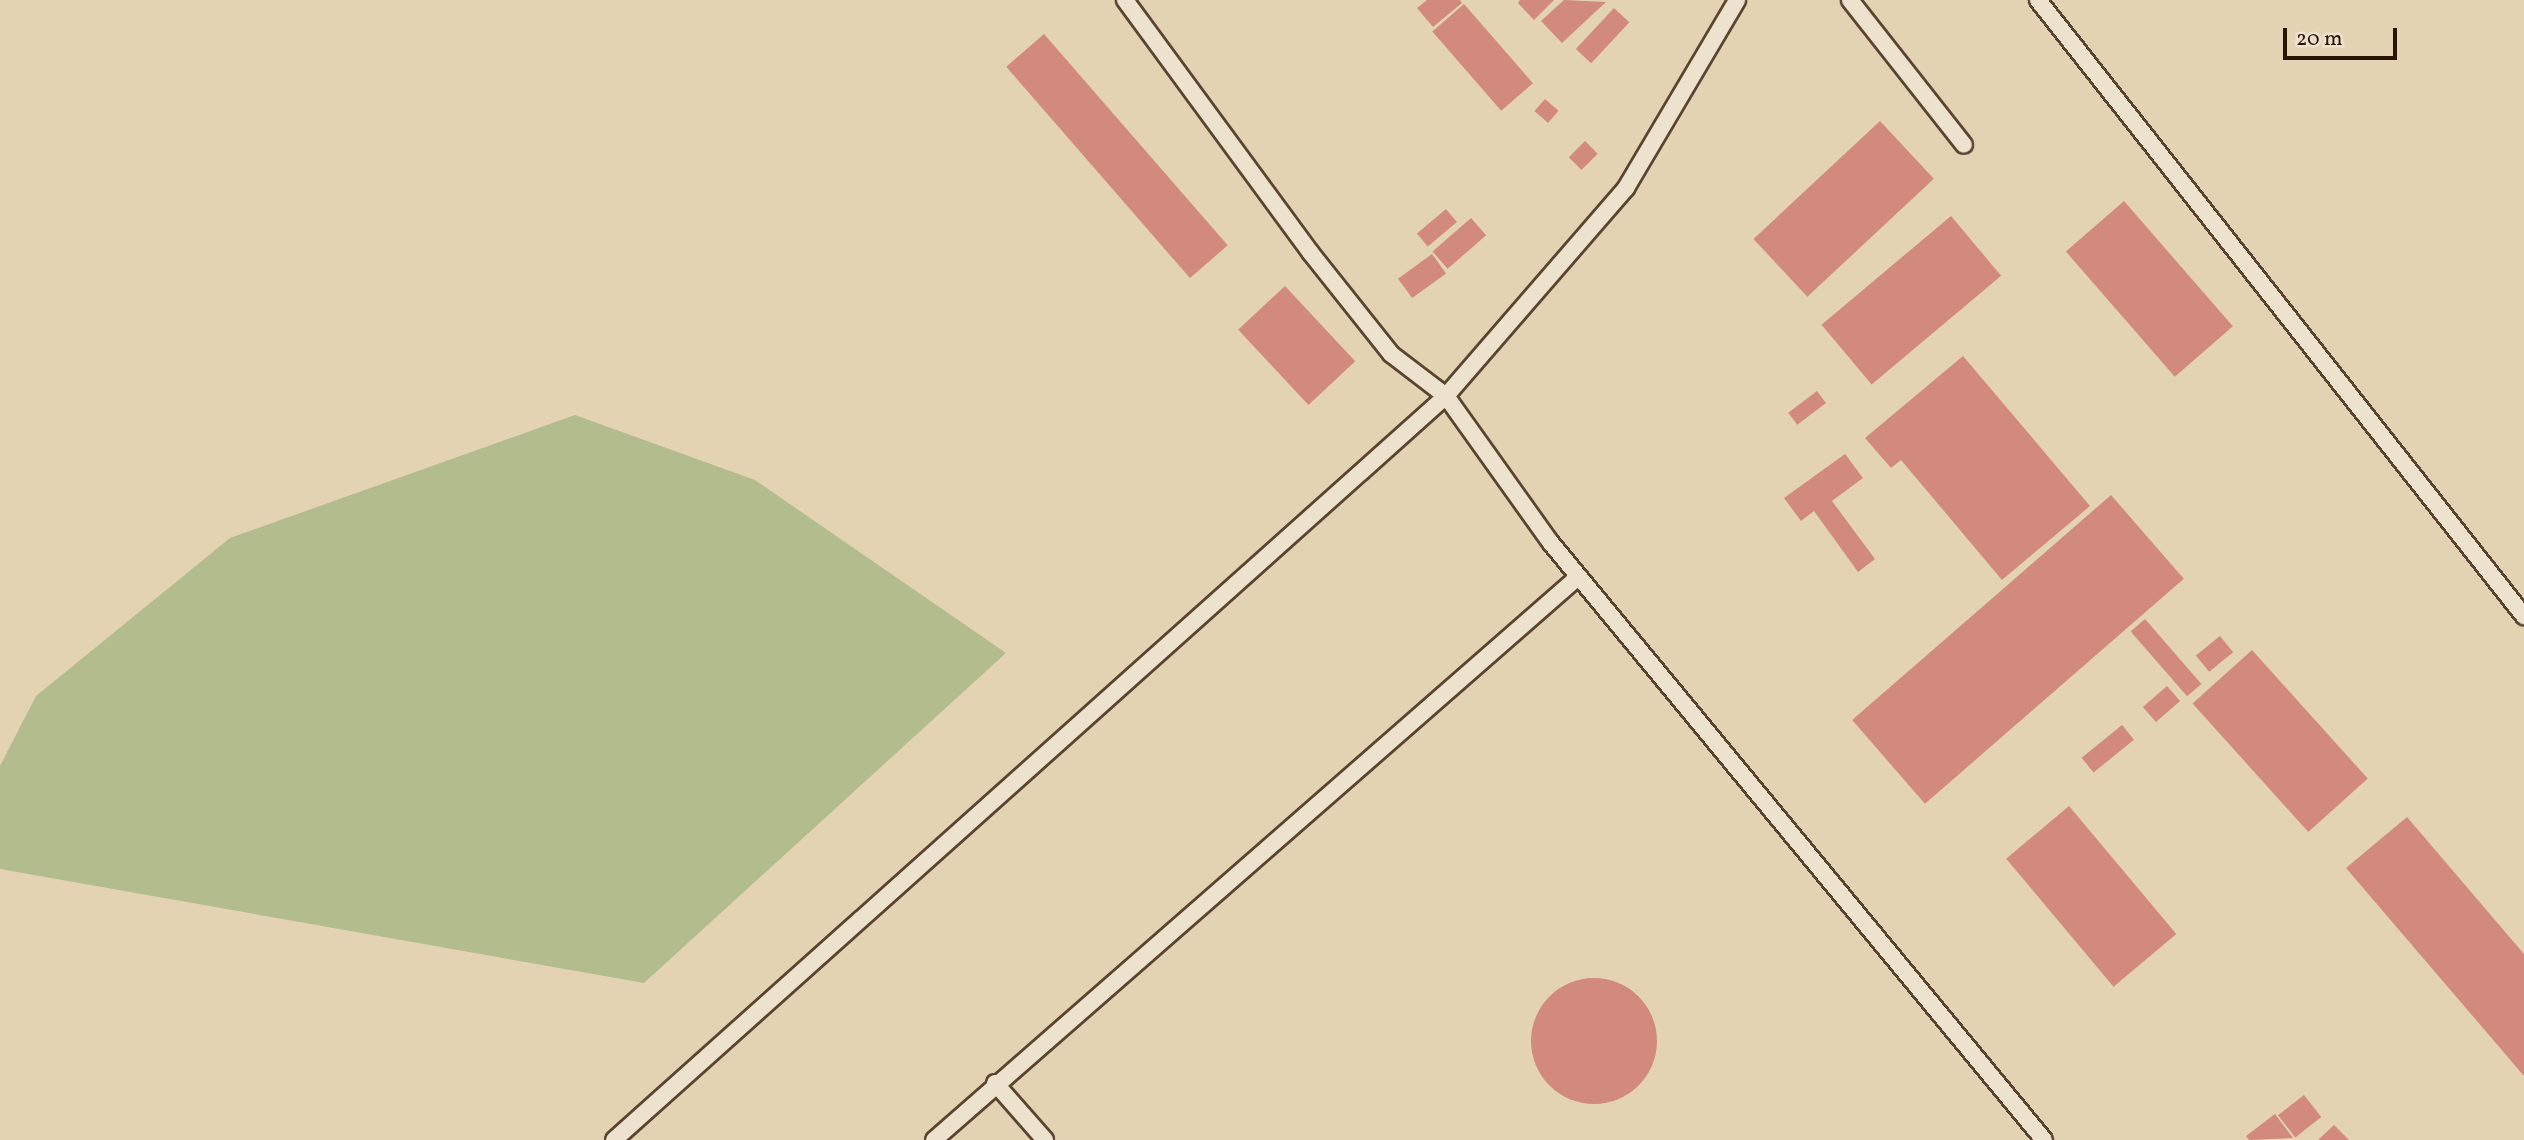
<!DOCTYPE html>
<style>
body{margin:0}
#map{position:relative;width:2524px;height:1140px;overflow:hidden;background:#e4d3b3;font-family:Vollkorn,serif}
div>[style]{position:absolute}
.green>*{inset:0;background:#b3bc8d}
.building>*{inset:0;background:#d28a7f;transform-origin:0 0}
.round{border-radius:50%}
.roads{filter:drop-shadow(2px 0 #5a4430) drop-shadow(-2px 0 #5a4430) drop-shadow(0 2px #5a4430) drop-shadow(0 -2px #5a4430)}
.lane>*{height:16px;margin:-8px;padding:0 8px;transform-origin:8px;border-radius:8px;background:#ede2ce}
span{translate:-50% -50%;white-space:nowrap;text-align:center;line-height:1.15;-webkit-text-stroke:5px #ede2ce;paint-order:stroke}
.scale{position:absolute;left:2283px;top:28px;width:114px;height:32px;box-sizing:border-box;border:4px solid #2c1405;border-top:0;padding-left:9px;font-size:21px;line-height:24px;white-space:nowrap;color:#2c1405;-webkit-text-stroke:5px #ede2ce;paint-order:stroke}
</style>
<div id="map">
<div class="green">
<i style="clip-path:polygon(575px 415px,755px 480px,1006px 653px,644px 983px,0 869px,0 766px,36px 696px,230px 538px)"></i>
</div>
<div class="building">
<i style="clip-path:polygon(1427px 0,1460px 0,1462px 3px,1433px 27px,1417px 8px)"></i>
<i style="clip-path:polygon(1520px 0,1554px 0,1534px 20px,1518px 3px)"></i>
<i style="clip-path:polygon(1564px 0,1606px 2px,1562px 43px,1541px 21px)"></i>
<i style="left:1464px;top:4px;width:105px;height:42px;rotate:49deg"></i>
<i style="left:1614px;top:8px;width:21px;height:56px;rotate:43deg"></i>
<i style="left:1044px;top:34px;width:280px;height:50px;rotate:49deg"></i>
<i style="left:1545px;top:99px;width:18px;height:16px;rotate:41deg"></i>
<i style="left:1880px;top:121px;width:79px;height:173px;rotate:47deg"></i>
<i style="left:1585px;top:141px;width:18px;height:23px;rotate:45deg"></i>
<i style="left:2124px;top:201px;width:166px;height:77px;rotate:49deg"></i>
<i style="left:1446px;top:209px;width:17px;height:38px;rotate:50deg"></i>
<i style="left:1951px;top:216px;width:78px;height:169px;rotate:50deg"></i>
<i style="left:1471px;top:218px;width:23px;height:51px;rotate:49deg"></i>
<i style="left:1432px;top:254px;width:24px;height:42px;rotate:54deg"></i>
<i style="left:1285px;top:286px;width:103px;height:64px;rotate:47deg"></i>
<i style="clip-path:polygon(1963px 356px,2090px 506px,2002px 580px,1901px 460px,1891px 468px,1865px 438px)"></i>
<i style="left:1817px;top:391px;width:15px;height:36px;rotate:53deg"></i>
<i style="clip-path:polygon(1845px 454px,1863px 478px,1832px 501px,1875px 559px,1858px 572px,1814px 511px,1801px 521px,1784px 498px)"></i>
<i style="left:2111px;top:495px;width:111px;height:343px;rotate:49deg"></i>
<i style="left:2145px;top:619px;width:86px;height:19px;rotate:49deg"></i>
<i style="left:2220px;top:636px;width:21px;height:31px;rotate:51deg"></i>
<i style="left:2252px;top:650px;width:173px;height:80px;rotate:48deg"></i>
<i style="left:2167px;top:686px;width:20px;height:32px;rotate:49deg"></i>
<i style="left:2122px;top:725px;width:19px;height:52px;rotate:51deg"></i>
<i style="left:2069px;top:806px;width:167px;height:82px;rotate:50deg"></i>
<i style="clip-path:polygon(2407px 817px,2524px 954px,2524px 1076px,2346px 868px)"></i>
<i class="round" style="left:1531px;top:978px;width:126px;height:126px"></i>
<i style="left:2304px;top:1095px;width:28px;height:33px;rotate:52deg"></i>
<i style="clip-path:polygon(2275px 1114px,2293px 1138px,2249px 1140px,2246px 1136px)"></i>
<i style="clip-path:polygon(2334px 1125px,2349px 1140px,2318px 1140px)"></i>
</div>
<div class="roads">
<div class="lane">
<i style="left:1125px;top:0;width:313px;rotate:53.7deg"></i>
<i style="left:1310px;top:252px;width:130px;rotate:51.5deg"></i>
<i style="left:1391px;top:354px;width:69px;rotate:37.4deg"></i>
<i style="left:1446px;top:396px;width:181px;rotate:54.5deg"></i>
<i style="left:1551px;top:543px;width:774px;rotate:50.45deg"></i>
<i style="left:1850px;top:0;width:184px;rotate:51.8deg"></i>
<i style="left:2038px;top:0;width:785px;rotate:51.73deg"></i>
<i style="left:995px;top:1083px;width:76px;rotate:48.7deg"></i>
<i style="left:614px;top:1140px;width:1116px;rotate:-41.8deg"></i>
<i style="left:1446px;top:396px;width:275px;rotate:-49.1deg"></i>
<i style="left:1626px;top:188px;width:218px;rotate:-59.4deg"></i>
<i style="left:934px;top:1140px;width:855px;rotate:-41.16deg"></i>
</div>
</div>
<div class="scale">20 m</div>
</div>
